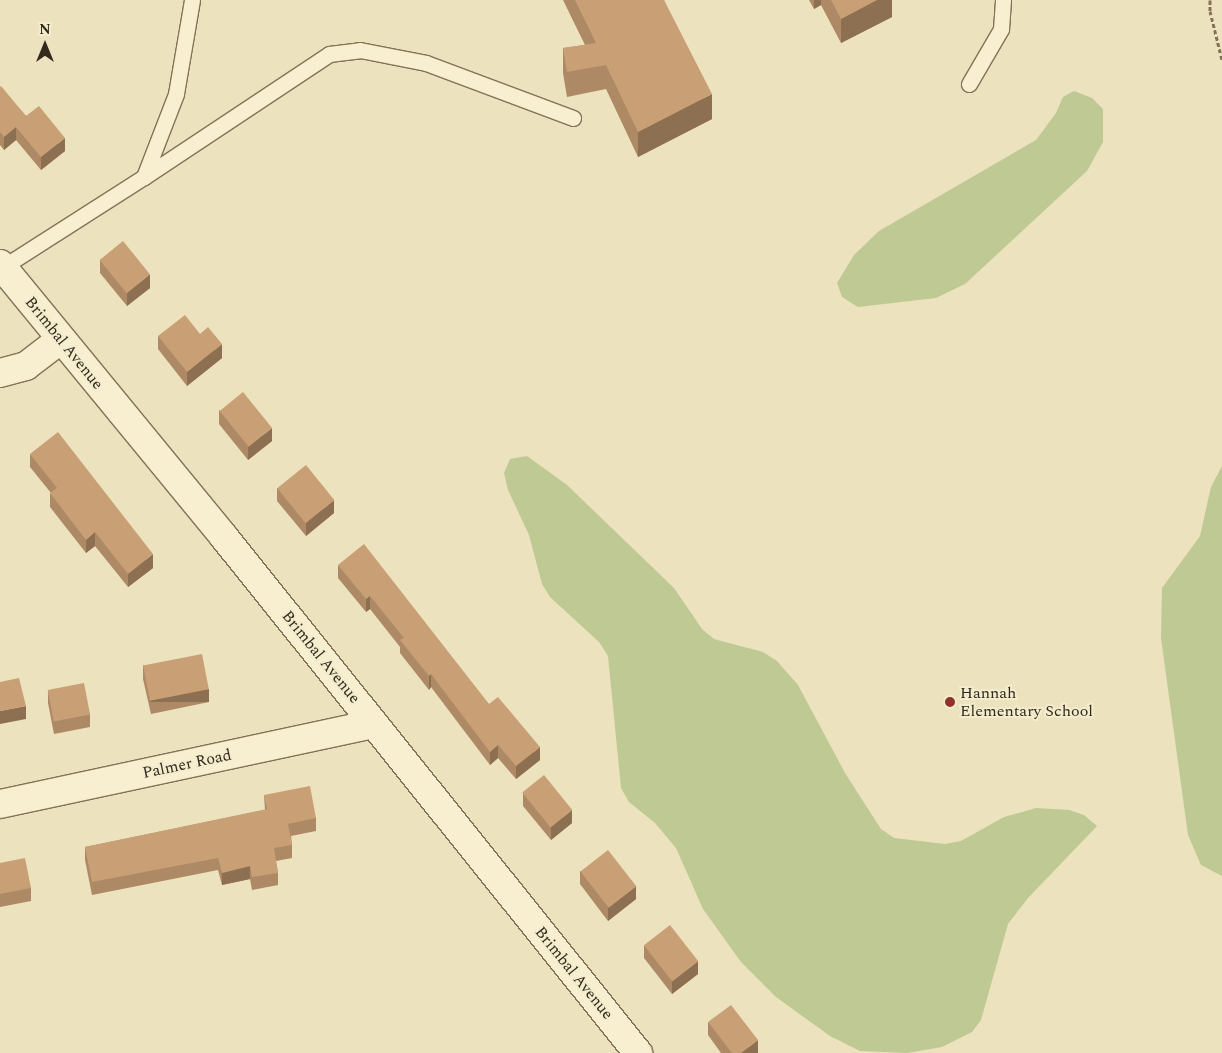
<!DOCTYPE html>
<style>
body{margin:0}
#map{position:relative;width:1222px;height:1053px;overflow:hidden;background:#ece2be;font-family:Spectral,serif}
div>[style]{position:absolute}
.green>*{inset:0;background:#bec993}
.path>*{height:3px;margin-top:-1.5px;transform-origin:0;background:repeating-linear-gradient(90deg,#837258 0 4px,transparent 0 6.5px)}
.roads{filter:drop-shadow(1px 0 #837258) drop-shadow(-1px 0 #837258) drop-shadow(0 1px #837258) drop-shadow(0 -1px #837258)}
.lane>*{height:15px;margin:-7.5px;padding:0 7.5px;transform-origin:7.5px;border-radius:7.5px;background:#f7efd0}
.street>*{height:28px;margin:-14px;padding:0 14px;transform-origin:14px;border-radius:14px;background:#f7efd0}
.secondary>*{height:28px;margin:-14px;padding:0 14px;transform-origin:14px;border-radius:14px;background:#f7efd0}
.wall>*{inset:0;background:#ad8965}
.shaded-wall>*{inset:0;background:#8d6f52;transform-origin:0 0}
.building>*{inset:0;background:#c99f75;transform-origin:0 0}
.dots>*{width:14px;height:14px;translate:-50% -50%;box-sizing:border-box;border:2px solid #f3eccd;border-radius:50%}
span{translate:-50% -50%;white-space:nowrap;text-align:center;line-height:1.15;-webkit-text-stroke:4px #f3eccd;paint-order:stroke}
.street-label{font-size:16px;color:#33291c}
.poi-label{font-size:16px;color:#33291c}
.left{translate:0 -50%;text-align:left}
.north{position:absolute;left:20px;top:20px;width:50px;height:50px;-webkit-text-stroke:4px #f3eccd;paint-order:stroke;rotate:0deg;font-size:14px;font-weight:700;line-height:20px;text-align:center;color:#33291c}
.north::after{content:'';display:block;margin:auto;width:18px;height:22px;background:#33291c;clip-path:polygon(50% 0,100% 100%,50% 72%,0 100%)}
</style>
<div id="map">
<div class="green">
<i style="clip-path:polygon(1074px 91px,1092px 98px,1103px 109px,1103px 142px,1087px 171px,965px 284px,936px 298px,858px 307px,842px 297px,837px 283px,854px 255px,879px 231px,1036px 140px,1056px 113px,1063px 97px)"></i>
<i style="clip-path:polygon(527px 456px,567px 485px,674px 588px,702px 629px,714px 639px,763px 652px,777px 661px,798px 685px,845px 773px,881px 829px,894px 838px,945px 844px,961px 841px,1004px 817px,1036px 808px,1069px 810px,1084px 815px,1097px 826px,1028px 898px,1008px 924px,981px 1020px,972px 1032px,942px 1047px,907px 1053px,860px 1051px,830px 1036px,776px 997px,741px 962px,703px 909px,676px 848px,655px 823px,629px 802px,621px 788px,608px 656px,599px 642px,550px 597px,542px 584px,529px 535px,508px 490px,504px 473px,510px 459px)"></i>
<i style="clip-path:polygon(1222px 466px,1222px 876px,1201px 865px,1188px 835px,1161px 638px,1162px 588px,1200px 536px,1211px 487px)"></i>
</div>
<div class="path">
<i style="left:1210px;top:0;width:11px;rotate:90deg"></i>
<i style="left:1210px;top:11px;width:50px;rotate:76.2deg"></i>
</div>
<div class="roads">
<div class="lane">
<i style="left:192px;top:0;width:95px;rotate:99.7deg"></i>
<i style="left:176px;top:94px;width:89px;rotate:111.1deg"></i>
<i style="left:144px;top:177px;width:222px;rotate:-33.6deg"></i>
<i style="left:329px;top:54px;width:31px;rotate:-7deg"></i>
<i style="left:360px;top:50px;width:67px;rotate:11.1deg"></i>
<i style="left:426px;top:63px;width:157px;rotate:20.5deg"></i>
<i style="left:969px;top:84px;width:64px;rotate:-59.8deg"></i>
<i style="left:1001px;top:29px;width:29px;rotate:-86deg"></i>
<i style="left:3px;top:267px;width:167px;rotate:-32.6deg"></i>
</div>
<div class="street">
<i style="left:0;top:373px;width:27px;rotate:-15deg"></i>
<i style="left:26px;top:366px;width:43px;rotate:-37.4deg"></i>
<i style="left:0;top:804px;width:382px;rotate:-12.1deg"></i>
</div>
<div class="secondary">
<i style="left:0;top:264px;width:353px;rotate:50.6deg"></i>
<i style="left:224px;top:537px;width:662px;rotate:51.26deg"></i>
</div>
</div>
<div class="wall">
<i style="clip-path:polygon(563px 0,664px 0,712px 119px,638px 157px,606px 89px,567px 97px,563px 73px,563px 48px,585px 45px)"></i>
<i style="clip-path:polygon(809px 0,892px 0,892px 17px,841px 43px,821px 5px,814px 9px)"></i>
<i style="clip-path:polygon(0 87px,26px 116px,65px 151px,41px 170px,16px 140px,4px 150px,0 145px)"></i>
<i style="clip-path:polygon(100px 260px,150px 288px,127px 306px,100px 273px)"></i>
<i style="clip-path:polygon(200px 334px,222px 358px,187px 386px,158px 349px,158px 336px)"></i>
<i style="clip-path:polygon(219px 410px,272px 441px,248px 460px,219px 424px)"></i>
<i style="clip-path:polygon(30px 454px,153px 568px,128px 587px,95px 546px,86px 553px,50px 507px,50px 493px,51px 493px,30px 467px)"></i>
<i style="clip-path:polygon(277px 488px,334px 513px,306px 536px,277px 501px)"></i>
<i style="clip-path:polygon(338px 565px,489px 704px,540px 760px,516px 779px,498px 758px,490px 765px,431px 687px,429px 690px,400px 653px,400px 647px,370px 609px,366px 612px,338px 578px)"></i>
<i style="clip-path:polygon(143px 665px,209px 702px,151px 714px,143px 679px)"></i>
<i style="clip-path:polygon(48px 690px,90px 714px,90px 727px,54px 734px,48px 703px)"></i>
<i style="clip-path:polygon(523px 793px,572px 823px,551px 840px,523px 806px)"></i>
<i style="clip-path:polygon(264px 795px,316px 818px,316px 831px,291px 836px,292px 845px,292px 858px,276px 861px,278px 873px,278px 885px,252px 890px,250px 879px,222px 885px,218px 870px,92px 895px,85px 860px,85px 847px,265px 810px)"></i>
<i style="clip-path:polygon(0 863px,31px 888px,31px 901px,0 907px)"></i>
<i style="clip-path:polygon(580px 871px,636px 899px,608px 921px,580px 884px)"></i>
<i style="clip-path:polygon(644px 945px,698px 974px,672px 994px,644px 958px)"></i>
<i style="clip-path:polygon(708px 1022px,758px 1053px,721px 1053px,708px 1035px)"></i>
</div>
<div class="shaded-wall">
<i style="clip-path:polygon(814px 0,821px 0,821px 5px,814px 9px)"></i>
<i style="clip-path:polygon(877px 0,892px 0,892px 17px,841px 43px,841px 19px)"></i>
<i style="clip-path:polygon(712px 94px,712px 119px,638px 157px,638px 132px)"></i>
<i style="clip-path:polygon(16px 127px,16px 140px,4px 150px,4px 137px)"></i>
<i style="clip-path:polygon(65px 138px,65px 151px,41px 170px,41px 157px)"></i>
<i style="clip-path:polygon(150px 274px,150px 288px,127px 306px,127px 293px)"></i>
<i style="clip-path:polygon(222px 344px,222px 358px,187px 386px,187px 372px)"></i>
<i style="clip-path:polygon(272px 428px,272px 441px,248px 460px,248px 447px)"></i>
<i style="clip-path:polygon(334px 500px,334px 513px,306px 536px,306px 523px)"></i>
<i style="clip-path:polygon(95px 532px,95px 546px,86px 553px,86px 540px)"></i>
<i style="clip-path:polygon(153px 554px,153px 568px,128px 587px,128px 574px)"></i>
<i style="clip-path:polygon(370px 596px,370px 609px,366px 612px,366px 599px)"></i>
<i style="clip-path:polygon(431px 674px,431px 687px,429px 690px,429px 676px)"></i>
<i style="left:209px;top:689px;width:13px;height:59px;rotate:90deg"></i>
<i style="clip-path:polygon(26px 706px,26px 719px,0 724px,0 711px)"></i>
<i style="clip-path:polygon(498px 745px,498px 758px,490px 765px,490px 752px)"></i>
<i style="clip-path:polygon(540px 747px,540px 760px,516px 779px,516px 766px)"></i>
<i style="clip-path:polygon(572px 810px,572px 823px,551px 840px,551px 827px)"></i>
<i style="clip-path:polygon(250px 866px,250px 879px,222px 885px,222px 873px)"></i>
<i style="clip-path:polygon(636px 886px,636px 899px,608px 921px,608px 908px)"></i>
<i style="clip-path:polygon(698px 961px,698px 974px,672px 994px,672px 981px)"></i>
<i style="clip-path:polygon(758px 1040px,758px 1053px,741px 1053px)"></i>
</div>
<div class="building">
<i style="clip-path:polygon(575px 0,664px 0,712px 94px,638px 132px,606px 65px,567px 72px,563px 48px,596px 43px)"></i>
<i style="clip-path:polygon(831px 0,877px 0,841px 19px)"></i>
<i style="clip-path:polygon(1px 86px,26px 116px,39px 106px,65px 138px,41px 157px,16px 127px,4px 137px,0 132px,0 87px)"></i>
<i style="left:123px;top:241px;width:43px;height:30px;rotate:51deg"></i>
<i style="clip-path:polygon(185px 315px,200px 334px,208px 327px,222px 344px,187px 372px,158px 336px)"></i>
<i style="left:243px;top:392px;width:46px;height:30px;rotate:51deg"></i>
<i style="clip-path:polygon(58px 432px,153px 554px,128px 574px,95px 532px,86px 540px,50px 493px,57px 488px,30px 454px)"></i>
<i style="left:306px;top:465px;width:45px;height:37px;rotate:51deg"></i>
<i style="clip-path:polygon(364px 544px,489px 704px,498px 697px,540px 747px,516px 766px,498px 745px,490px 752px,431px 674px,429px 676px,400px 640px,404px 638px,370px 596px,366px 599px,338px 565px)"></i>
<i style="left:202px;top:654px;width:36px;height:60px;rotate:79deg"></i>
<i style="clip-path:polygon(19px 678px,26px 706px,0 711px,0 682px)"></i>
<i style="left:84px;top:683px;width:32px;height:37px;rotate:79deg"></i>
<i style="left:544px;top:775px;width:45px;height:28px;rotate:51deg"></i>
<i style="clip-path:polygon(310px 786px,316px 818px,288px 824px,292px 845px,274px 848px,278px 873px,252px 877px,250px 866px,222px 873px,218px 858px,92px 882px,85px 847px,267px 809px,264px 795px)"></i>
<i style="left:608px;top:850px;width:46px;height:35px;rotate:52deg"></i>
<i style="clip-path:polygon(25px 858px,31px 888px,0 894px,0 863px)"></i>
<i style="left:670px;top:925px;width:46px;height:33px;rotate:52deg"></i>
<i style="clip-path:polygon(731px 1005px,758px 1040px,741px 1053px,732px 1053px,708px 1022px)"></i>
</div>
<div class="dots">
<i style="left:950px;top:702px;background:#90322a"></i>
</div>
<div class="street-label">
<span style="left:64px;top:343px;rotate:51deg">Brimbal Avenue</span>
<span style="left:321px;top:657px;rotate:51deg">Brimbal Avenue</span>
<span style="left:187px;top:764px;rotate:-12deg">Palmer Road</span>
<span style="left:574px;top:973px;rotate:51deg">Brimbal Avenue</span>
</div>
<div class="poi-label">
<span class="left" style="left:960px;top:702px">Hannah<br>Elementary School</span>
</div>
<div class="north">N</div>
</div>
